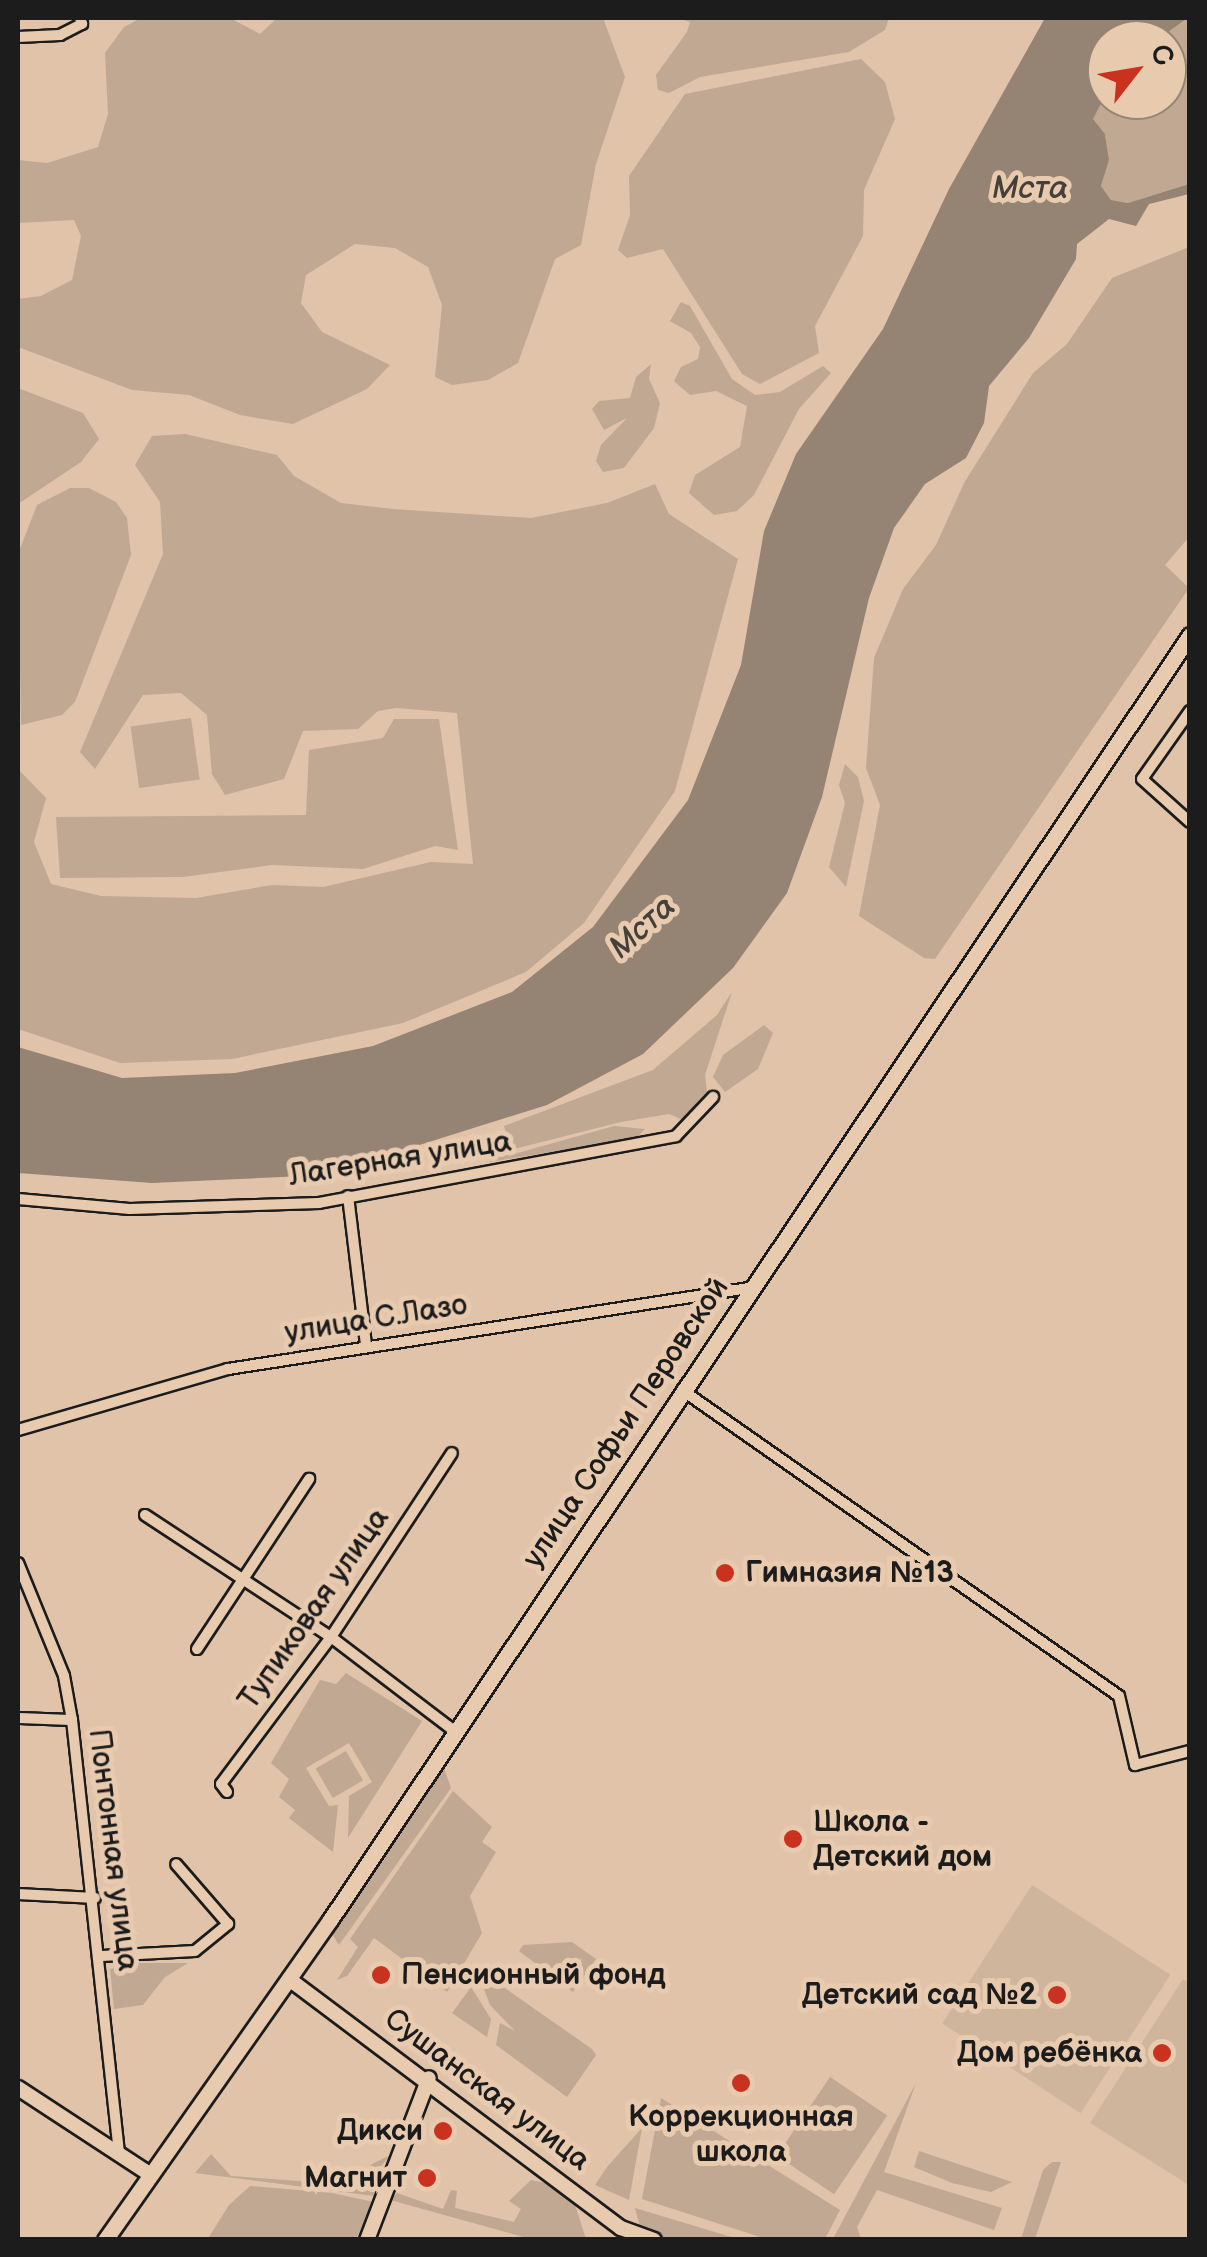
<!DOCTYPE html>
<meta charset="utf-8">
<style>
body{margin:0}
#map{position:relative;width:1207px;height:2257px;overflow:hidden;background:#e0c3a9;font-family:"Balsamiq Sans",sans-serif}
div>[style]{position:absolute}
.built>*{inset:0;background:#d0b59d;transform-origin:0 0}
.green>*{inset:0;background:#c0a892;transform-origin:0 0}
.water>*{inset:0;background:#958373}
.roads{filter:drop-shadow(2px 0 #1c1c1c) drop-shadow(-2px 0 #1c1c1c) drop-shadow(0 2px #1c1c1c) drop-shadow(0 -2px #1c1c1c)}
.street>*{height:10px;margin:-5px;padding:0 5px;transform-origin:5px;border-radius:5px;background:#e8caaf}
.secondary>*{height:14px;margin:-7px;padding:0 7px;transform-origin:7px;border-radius:7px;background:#e8caaf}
.primary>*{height:15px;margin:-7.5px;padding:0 7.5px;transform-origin:7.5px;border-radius:7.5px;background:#e8caaf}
.dots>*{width:28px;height:28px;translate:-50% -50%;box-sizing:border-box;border:5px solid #e8caaf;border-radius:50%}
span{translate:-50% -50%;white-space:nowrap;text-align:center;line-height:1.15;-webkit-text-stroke:10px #e8caaf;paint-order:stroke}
.street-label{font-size:30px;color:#1c1c1c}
.poi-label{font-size:30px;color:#1c1c1c;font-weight:700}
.left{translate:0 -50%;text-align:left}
.right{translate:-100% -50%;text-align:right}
.water-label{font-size:32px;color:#46403a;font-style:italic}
.frame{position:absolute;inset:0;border:20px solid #1c1c1c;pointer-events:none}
.north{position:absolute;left:1087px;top:20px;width:100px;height:100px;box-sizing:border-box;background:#e8caaf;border:2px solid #968474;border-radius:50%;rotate:59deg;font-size:28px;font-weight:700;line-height:40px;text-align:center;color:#1c1c1c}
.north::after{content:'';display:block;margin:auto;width:35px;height:45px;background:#c8321e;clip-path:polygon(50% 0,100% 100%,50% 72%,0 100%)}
</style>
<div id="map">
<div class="built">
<i style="left:1032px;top:1885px;width:165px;height:165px;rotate:33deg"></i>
<i style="clip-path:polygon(1183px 1979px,1190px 1984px,1189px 2185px,1090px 2123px)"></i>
</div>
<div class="green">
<i style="clip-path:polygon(141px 18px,230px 18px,260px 34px,277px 18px,603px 18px,625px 77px,596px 164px,581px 245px,555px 259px,518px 363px,488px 380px,452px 385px,435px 377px,442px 305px,428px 267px,395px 248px,355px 244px,306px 275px,301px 303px,322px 332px,390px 365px,367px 389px,293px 424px,240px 415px,189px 395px,132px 390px,18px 347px,18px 299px,41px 296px,72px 280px,81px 236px,74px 220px,18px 223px,18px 160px,47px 163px,98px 147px,108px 114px,105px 53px,124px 27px)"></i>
<i style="clip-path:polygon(678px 18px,889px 18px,885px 30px,849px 52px,700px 77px,669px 93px,658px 90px,656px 75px,687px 32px,690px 22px)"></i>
<i style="clip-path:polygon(1189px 18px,1189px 184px,1128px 203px,1111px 200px,1101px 186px,1109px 160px,1105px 134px,1093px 119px,1098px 99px,1107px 92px,1107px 100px,1167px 100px,1167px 40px,1157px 40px)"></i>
<i style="clip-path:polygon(861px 59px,885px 82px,895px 119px,864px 190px,863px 236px,815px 326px,819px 353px,760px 384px,742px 374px,663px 249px,627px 258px,618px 250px,630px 215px,629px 176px,685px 94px)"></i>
<i style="clip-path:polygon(1189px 247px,1189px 537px,1165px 565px,1189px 588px,935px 959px,924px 958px,859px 916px,880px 805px,866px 768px,874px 658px,903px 589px,936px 545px,964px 483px,1033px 373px,1067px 344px,1112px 278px)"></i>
<i style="clip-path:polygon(681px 302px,690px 306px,732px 379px,755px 395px,780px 392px,823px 366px,831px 373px,799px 409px,754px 495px,737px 511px,714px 515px,689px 493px,695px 475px,740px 447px,747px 406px,716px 391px,690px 395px,674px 381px,681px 367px,698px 359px,700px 347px,691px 333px,670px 321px)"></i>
<i style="clip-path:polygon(651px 364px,649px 379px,660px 403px,654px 428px,624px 468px,603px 472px,596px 461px,601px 445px,627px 418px,604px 430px,592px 409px,599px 401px,630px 398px,636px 377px)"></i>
<i style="clip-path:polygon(18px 388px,83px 413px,99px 439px,81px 462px,18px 504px)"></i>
<i style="clip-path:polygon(185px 434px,277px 455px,294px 476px,341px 503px,393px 509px,531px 518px,607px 503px,655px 484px,669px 514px,738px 559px,675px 791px,584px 923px,526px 972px,403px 1023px,232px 1059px,120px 1063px,18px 1029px,18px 769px,46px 798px,34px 842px,51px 884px,101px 896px,196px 898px,272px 885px,323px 887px,431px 862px,473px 864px,457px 713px,396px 708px,378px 711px,358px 729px,303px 731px,284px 779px,225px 795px,212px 774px,207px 715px,181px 693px,143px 695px,95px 769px,80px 752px,163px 554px,160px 502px,135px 465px,152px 436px)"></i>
<i style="clip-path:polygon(70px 488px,89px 488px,116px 502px,127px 518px,131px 555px,75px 702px,62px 715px,21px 725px,18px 554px,37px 505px)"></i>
<i style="left:191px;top:718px;width:62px;height:61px;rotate:82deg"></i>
<i style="clip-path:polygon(394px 719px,439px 719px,458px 850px,435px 846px,363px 869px,272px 865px,183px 877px,60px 878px,56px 817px,306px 815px,309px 750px,383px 738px)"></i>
<i style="clip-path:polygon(845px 764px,858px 777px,864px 801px,846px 887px,829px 867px,845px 803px,839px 785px)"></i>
<i style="clip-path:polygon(732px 992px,705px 1075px,707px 1092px,683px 1120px,669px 1114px,621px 1122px,510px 1150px,504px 1126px,653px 1070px,717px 1015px)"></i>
<i style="clip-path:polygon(764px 1025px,773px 1033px,758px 1069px,725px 1092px,713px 1077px,723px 1055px)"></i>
<i style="clip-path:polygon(614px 1126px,645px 1129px,636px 1138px,490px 1162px,488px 1138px,500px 1135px,503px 1149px,514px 1154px)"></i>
<i style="clip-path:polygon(346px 1673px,422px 1721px,348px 1838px,349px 1796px,372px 1782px,349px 1743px,306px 1768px,329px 1806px,338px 1805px,333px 1852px,289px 1818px,295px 1810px,279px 1797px,289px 1779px,271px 1763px,320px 1680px,336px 1684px)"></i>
<i style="left:346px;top:1751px;width:34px;height:35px;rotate:60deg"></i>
<i style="clip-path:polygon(442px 1763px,451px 1788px,339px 1945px,332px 1934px)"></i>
<i style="clip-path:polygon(453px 1791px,492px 1827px,482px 1842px,496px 1852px,470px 1896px,482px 1933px,447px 1992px,374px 1938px,347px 1976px,337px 1980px,358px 1947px,350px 1939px)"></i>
<i style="clip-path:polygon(572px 1942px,596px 1959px,573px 1992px,519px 1951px,523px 1945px)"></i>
<i style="clip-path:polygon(131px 1963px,188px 1963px,165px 1977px,143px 2005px,114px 2009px,110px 1969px)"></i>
<i style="clip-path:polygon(476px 1968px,592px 2049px,596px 2055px,567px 2097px,496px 2045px,500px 2023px,515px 2031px,490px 2005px)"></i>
<i style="clip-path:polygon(471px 1987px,491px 2019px,487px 2037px,452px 2013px)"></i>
<i style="left:830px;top:2077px;width:69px;height:95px;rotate:34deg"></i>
<i style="clip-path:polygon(916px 2083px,884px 2172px,1002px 2208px,994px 2230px,877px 2190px,857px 2227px,861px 2239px,833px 2239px)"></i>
<i style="clip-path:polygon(661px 2098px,840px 2210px,825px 2239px,766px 2239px,642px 2199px)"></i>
<i style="clip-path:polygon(642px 2128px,629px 2200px,595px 2185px,607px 2167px)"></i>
<i style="clip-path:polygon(919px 2151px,1012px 2182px,991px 2192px,952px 2183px,914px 2167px)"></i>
<i style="clip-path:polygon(211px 2154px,231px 2176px,354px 2185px,372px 2164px,391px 2155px,380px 2167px,374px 2196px,195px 2173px)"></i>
<i style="clip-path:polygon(1052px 2162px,1061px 2162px,1035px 2239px,1021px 2239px,1043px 2170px)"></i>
<i style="clip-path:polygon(531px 2180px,545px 2183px,575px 2205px,586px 2239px,531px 2239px,390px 2200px,397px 2193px,443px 2209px,451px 2190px,457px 2191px,455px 2208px,514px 2222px,521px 2209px,509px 2201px)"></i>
<i style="clip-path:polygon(250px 2186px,332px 2193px,374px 2202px,356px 2239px,207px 2240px,229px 2205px)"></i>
<i style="clip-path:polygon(635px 2208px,738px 2239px,668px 2239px,641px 2231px)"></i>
</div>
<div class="water">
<i style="clip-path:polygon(1045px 18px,1188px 18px,1157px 40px,1107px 40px,1107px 92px,1093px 119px,1105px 134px,1109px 160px,1101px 186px,1111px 200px,1128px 203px,1189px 184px,1189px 194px,1149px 204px,1136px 226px,1109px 219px,1077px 244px,1076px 259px,1029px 338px,989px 386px,984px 423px,966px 458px,925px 484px,894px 528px,869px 598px,822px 797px,787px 893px,733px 968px,643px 1054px,547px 1105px,324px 1175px,152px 1183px,18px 1173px,18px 1047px,122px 1078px,235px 1073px,373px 1046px,512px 992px,593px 927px,688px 800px,741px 665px,764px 531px,796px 454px,883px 329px,949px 189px)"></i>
</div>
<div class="roads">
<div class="street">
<i style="left:18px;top:37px;width:42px;rotate:-2.7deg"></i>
<i style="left:60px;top:35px;width:25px;rotate:-27deg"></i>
<i style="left:82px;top:24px;width:6px;rotate:-108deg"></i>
<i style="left:1190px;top:711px;width:83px;rotate:125.2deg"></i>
<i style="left:1142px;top:779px;width:64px;rotate:41.9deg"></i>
<i style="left:348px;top:1196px;width:150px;rotate:83.1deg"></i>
<i style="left:18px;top:1199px;width:112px;rotate:5.1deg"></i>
<i style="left:130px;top:1209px;width:189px;rotate:-1.8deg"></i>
<i style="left:319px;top:1203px;width:363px;rotate:-10.6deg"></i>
<i style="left:676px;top:1136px;width:54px;rotate:-46.5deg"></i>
<i style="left:682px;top:1390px;width:533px;rotate:35deg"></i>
<i style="left:1119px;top:1696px;width:71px;rotate:76.9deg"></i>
<i style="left:1135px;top:1765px;width:57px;rotate:-14.3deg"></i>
<i style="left:18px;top:1430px;width:219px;rotate:-16.2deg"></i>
<i style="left:228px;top:1369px;width:527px;rotate:-8.84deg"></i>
<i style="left:145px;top:1515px;width:222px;rotate:33.3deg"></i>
<i style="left:331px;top:1637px;width:153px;rotate:37.3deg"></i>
<i style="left:18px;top:1563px;width:122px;rotate:67.8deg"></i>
<i style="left:64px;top:1676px;width:45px;rotate:79.7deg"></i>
<i style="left:72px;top:1720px;width:435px;rotate:83.8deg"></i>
<i style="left:197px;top:1649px;width:204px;rotate:-56.6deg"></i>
<i style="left:18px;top:1718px;width:54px;rotate:2.1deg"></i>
<i style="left:227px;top:1792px;width:10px;rotate:-127deg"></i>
<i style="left:221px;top:1784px;width:184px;rotate:-53.2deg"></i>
<i style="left:331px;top:1637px;width:220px;rotate:-56.7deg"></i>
<i style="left:18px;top:1894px;width:77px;rotate:3deg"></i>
<i style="left:102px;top:1956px;width:93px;rotate:-3.1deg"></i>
<i style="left:195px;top:1951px;width:43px;rotate:-39.3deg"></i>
<i style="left:228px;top:1924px;width:79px;rotate:-130.9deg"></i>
</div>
<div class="secondary">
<i style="left:289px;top:1979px;width:415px;rotate:36.9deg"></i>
<i style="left:621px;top:2228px;width:35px;rotate:20deg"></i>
<i style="left:18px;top:2088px;width:159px;rotate:33.2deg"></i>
<i style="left:367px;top:2240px;width:173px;rotate:-69.1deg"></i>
</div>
<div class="primary">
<i style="left:105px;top:2240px;width:391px;rotate:-54.9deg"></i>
<i style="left:330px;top:1920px;width:1546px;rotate:-56.21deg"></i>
</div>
</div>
<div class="dots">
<i style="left:725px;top:1573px;background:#c8321e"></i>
<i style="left:793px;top:1839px;background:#c8321e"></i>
<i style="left:381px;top:1975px;background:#c8321e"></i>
<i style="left:1057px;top:1995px;background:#c8321e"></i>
<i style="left:1162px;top:2053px;background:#c8321e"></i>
<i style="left:741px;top:2083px;background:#c8321e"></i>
<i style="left:443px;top:2131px;background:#c8321e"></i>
<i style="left:427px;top:2178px;background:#c8321e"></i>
</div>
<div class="street-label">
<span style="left:400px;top:1159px;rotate:-9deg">Лагерная улица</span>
<span style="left:376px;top:1319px;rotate:-9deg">улица С.Лазо</span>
<span style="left:626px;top:1423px;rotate:-56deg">улица Софьи Перовской</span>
<span style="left:314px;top:1609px;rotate:-55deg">Тупиковая улица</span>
<span style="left:113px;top:1850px;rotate:83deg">Понтонная улица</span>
<span style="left:487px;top:2090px;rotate:37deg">Сушанская улица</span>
</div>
<div class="poi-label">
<span class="left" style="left:745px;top:1573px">Гимназия №13</span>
<span class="left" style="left:813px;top:1839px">Школа -<br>Детский дом</span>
<span class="left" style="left:401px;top:1975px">Пенсионный фонд</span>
<span class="right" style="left:1037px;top:1995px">Детский сад №2</span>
<span class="right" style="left:1142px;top:2053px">Дом ребёнка</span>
<span style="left:741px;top:2134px">Коррекционная<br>школа</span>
<span class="right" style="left:423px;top:2131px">Дикси</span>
<span class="right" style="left:407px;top:2178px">Магнит</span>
</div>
<div class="water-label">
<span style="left:1030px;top:189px">Мста</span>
<span style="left:643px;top:928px;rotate:-42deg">Мста</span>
</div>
<div class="frame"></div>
<div class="north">С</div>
</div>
